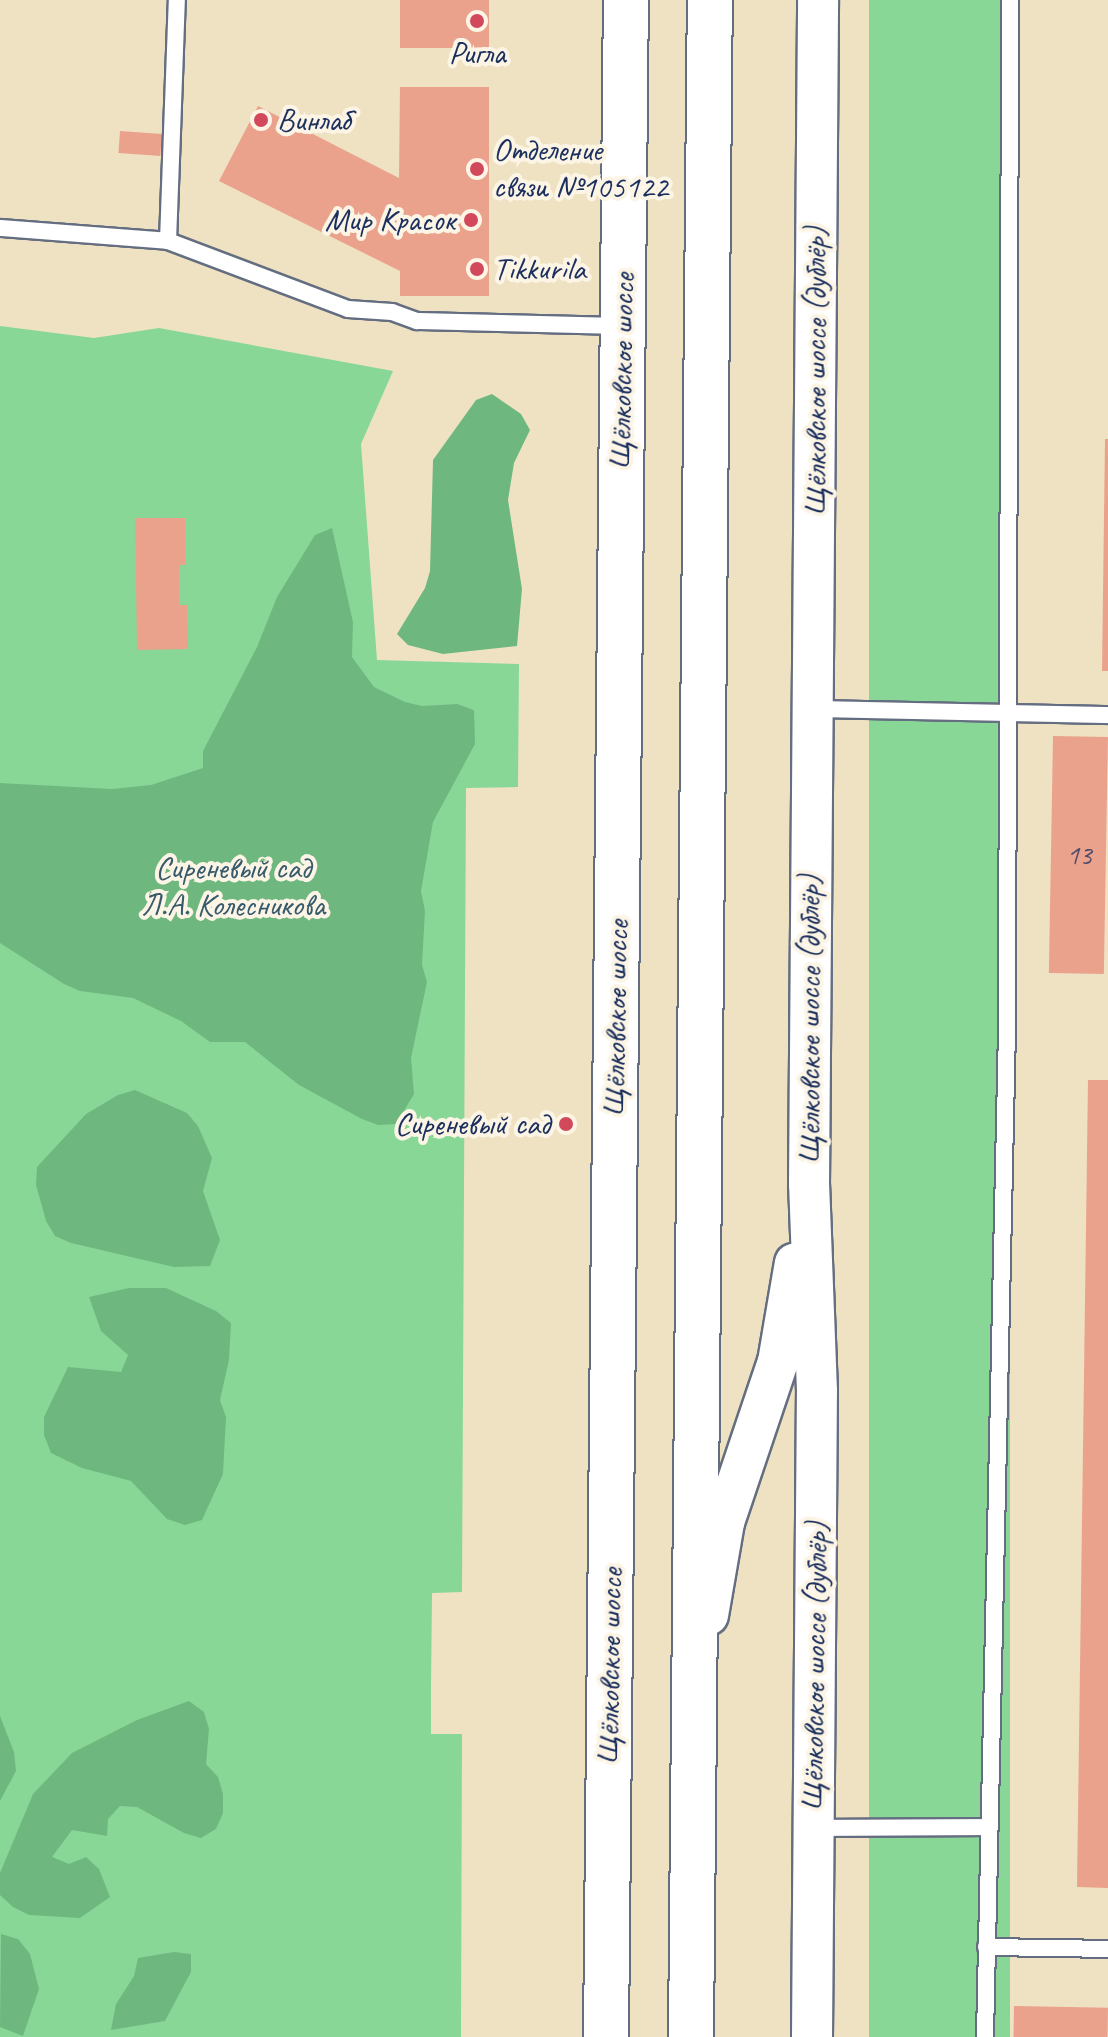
<!DOCTYPE html>
<meta charset="utf-8">
<style>
body{margin:0}
#map{position:relative;width:1108px;height:2037px;overflow:hidden;background:#efe2c2;font-family:Caveat,sans-serif}
div>[style]{position:absolute}
.green>*{inset:0;background:#88d797;transform-origin:0 0}
.forest>*{inset:0;background:#6eb880}
.building>*{inset:0;background:#eba28d;transform-origin:0 0}
.roads{filter:drop-shadow(2px 0 #656e81) drop-shadow(-2px 0 #656e81) drop-shadow(0 2px #656e81) drop-shadow(0 -2px #656e81)}
.service>*{height:16px;margin:-8px;padding:0 8px;transform-origin:8px;border-radius:8px;background:#fff}
.tertiary>*{height:40px;margin:-20px;padding:0 20px;transform-origin:20px;border-radius:20px;background:#fff}
.primary>*{height:44px;margin:-22px;padding:0 22px;transform-origin:22px;border-radius:22px;background:#fff}
.dots>*{width:22px;height:22px;translate:-50% -50%;box-sizing:border-box;border:4px solid #fcf5e5;border-radius:50%}
span{translate:-50% -50%;white-space:nowrap;text-align:center;line-height:1.15;-webkit-text-stroke:8px #fcf5e5;paint-order:stroke}
.number-label{font-size:28px;color:#4f4c6a}
.number-label span{-webkit-text-stroke-width:0}
.poi-label{font-size:32px;color:#1b2f5e}
.left{translate:0 -50%;text-align:left}
.right{translate:-100% -50%;text-align:right}
.street-label{font-size:32px;color:#1b2f5e}
.park-label{font-size:32px;color:#36596c}
</style>
<div id="map">
<div class="green">
<i style="left:869px;top:0;width:141px;height:2037px"></i>
<i style="clip-path:polygon(0 326px,94px 338px,159px 328px,393px 371px,361px 444px,377px 660px,519px 664px,518px 787px,466px 788px,462px 1592px,432px 1593px,431px 1687px,431px 1734px,462px 1734px,461px 2037px,0 2037px)"></i>
</div>
<div class="forest">
<i style="clip-path:polygon(492px 394px,521px 414px,530px 430px,514px 463px,508px 500px,522px 589px,517px 646px,443px 654px,408px 645px,397px 634px,425px 588px,430px 571px,433px 460px,476px 400px)"></i>
<i style="clip-path:polygon(332px 528px,353px 622px,352px 657px,374px 687px,405px 702px,422px 706px,457px 704px,474px 710px,475px 744px,433px 822px,421px 891px,425px 911px,422px 965px,427px 982px,411px 1058px,414px 1094px,396px 1124px,378px 1125px,362px 1119px,299px 1085px,245px 1042px,210px 1042px,181px 1021px,133px 998px,80px 991px,64px 984px,0 943px,0 783px,112px 789px,151px 785px,203px 768px,203px 751px,257px 647px,277px 597px,315px 535px)"></i>
<i style="clip-path:polygon(135px 1090px,187px 1113px,198px 1126px,212px 1158px,203px 1191px,220px 1240px,210px 1266px,174px 1267px,71px 1243px,55px 1236px,46px 1221px,36px 1185px,37px 1167px,86px 1114px,118px 1095px)"></i>
<i style="clip-path:polygon(129px 1288px,166px 1288px,216px 1311px,231px 1323px,229px 1360px,220px 1400px,226px 1417px,223px 1474px,202px 1520px,185px 1525px,167px 1519px,131px 1481px,82px 1468px,51px 1453px,44px 1435px,44px 1417px,68px 1367px,121px 1372px,128px 1355px,101px 1331px,89px 1297px)"></i>
<i style="clip-path:polygon(189px 1701px,204px 1712px,209px 1729px,206px 1764px,218px 1777px,223px 1794px,223px 1813px,216px 1829px,201px 1838px,184px 1833px,137px 1807px,120px 1806px,108px 1819px,107px 1836px,72px 1830px,52px 1857px,69px 1864px,86px 1857px,99px 1869px,110px 1897px,80px 1918px,29px 1915px,13px 1907px,0 1895px,0 1873px,33px 1794px,72px 1753px,137px 1720px)"></i>
<i style="clip-path:polygon(0 1716px,14px 1752px,16px 1771px,0 1801px)"></i>
<i style="clip-path:polygon(1px 1934px,18px 1939px,30px 1954px,39px 1989px,23px 2036px,0 2027px)"></i>
<i style="clip-path:polygon(174px 1952px,191px 1954px,191px 1972px,165px 2021px,111px 2030px,116px 2004px,134px 1976px,138px 1958px)"></i>
</div>
<div class="building">
<i style="left:400px;top:0;width:89px;height:48px"></i>
<i style="clip-path:polygon(400px 87px,489px 87px,489px 296px,400px 296px,400px 271px,219px 181px,258px 106px,399px 178px)"></i>
<i style="left:120px;top:131px;width:42px;height:22px;rotate:4deg"></i>
<i style="clip-path:polygon(1105px 439px,1108px 439px,1108px 671px,1102px 671px)"></i>
<i style="clip-path:polygon(135px 518px,185px 518px,185px 565px,179px 565px,179px 605px,187px 605px,188px 649px,137px 650px)"></i>
<i style="left:1053px;top:736px;width:55px;height:237px;rotate:1deg"></i>
<i style="clip-path:polygon(1088px 1080px,1108px 1080px,1108px 1888px,1077px 1887px)"></i>
<i style="left:1014px;top:2006px;width:94px;height:31px;rotate:1deg"></i>
</div>
<div class="roads">
<div class="service">
<i style="left:0;top:228px;width:169px;rotate:4.4deg"></i>
<i style="left:168px;top:241px;width:241px;rotate:-87.9deg"></i>
<i style="left:168px;top:241px;width:192px;rotate:20.7deg"></i>
<i style="left:348px;top:309px;width:44px;rotate:3.9deg"></i>
<i style="left:392px;top:312px;width:27px;rotate:20deg"></i>
<i style="left:417px;top:321px;width:204px;rotate:1.4deg"></i>
<i style="left:814px;top:709px;width:294px;rotate:1.2deg"></i>
<i style="left:814px;top:1828px;width:175px;rotate:-0.3deg"></i>
<i style="left:986px;top:1947px;width:122px;rotate:0.9deg"></i>
<i style="left:985px;top:2037px;width:1012px;rotate:-88.75deg"></i>
<i style="left:1007px;top:1025px;width:1025px;rotate:-89.83deg"></i>
</div>
<div class="tertiary">
<i style="left:708px;top:1615px;width:94px;rotate:-80.2deg"></i>
<i style="left:724px;top:1522px;width:169px;rotate:-71.4deg"></i>
<i style="left:778px;top:1362px;width:100px;rotate:-80.3deg"></i>
<i style="left:812px;top:2037px;width:646px;rotate:-89.56deg"></i>
<i style="left:817px;top:1391px;width:207px;rotate:-92.2deg"></i>
<i style="left:809px;top:1184px;width:1184px;rotate:-89.56deg"></i>
</div>
<div class="primary">
<i style="left:606px;top:2037px;width:2037px;rotate:-89.44deg"></i>
<i style="left:691px;top:2037px;width:2037px;rotate:-89.47deg"></i>
</div>
</div>
<div class="dots">
<i style="left:477px;top:21px;background:#d1495b"></i>
<i style="left:261px;top:120px;background:#d1495b"></i>
<i style="left:477px;top:169px;background:#d1495b"></i>
<i style="left:471px;top:220px;background:#d1495b"></i>
<i style="left:477px;top:269px;background:#d1495b"></i>
<i style="left:566px;top:1124px;background:#d1495b"></i>
</div>
<div class="number-label">
<span style="left:1079px;top:855px">13</span>
</div>
<div class="poi-label">
<span style="left:477px;top:53px">Ригла</span>
<span class="left" style="left:277px;top:120px">Винлаб</span>
<span class="left" style="left:493px;top:169px">Отделение<br>связи №105122</span>
<span class="right" style="left:455px;top:220px">Мир Красок</span>
<span class="left" style="left:493px;top:269px">Tikkurila</span>
<span class="right" style="left:550px;top:1124px">Сиреневый сад</span>
</div>
<div class="street-label">
<span style="left:622px;top:371px;rotate:-89deg">Щёлковское шоссе</span>
<span style="left:816px;top:371px;rotate:-90deg">Щёлковское шоссе (дублёр)</span>
<span style="left:616px;top:1018px;rotate:-89deg">Щёлковское шоссе</span>
<span style="left:810px;top:1019px;rotate:-90deg">Щёлковское шоссе (дублёр)</span>
<span style="left:610px;top:1666px;rotate:-89deg">Щёлковское шоссе</span>
<span style="left:815px;top:1666px;rotate:-89deg">Щёлковское шоссе (дублёр)</span>
</div>
<div class="park-label">
<span style="left:233px;top:887px">Сиреневый сад<br>Л.А. Колесникова</span>
</div>
</div>
